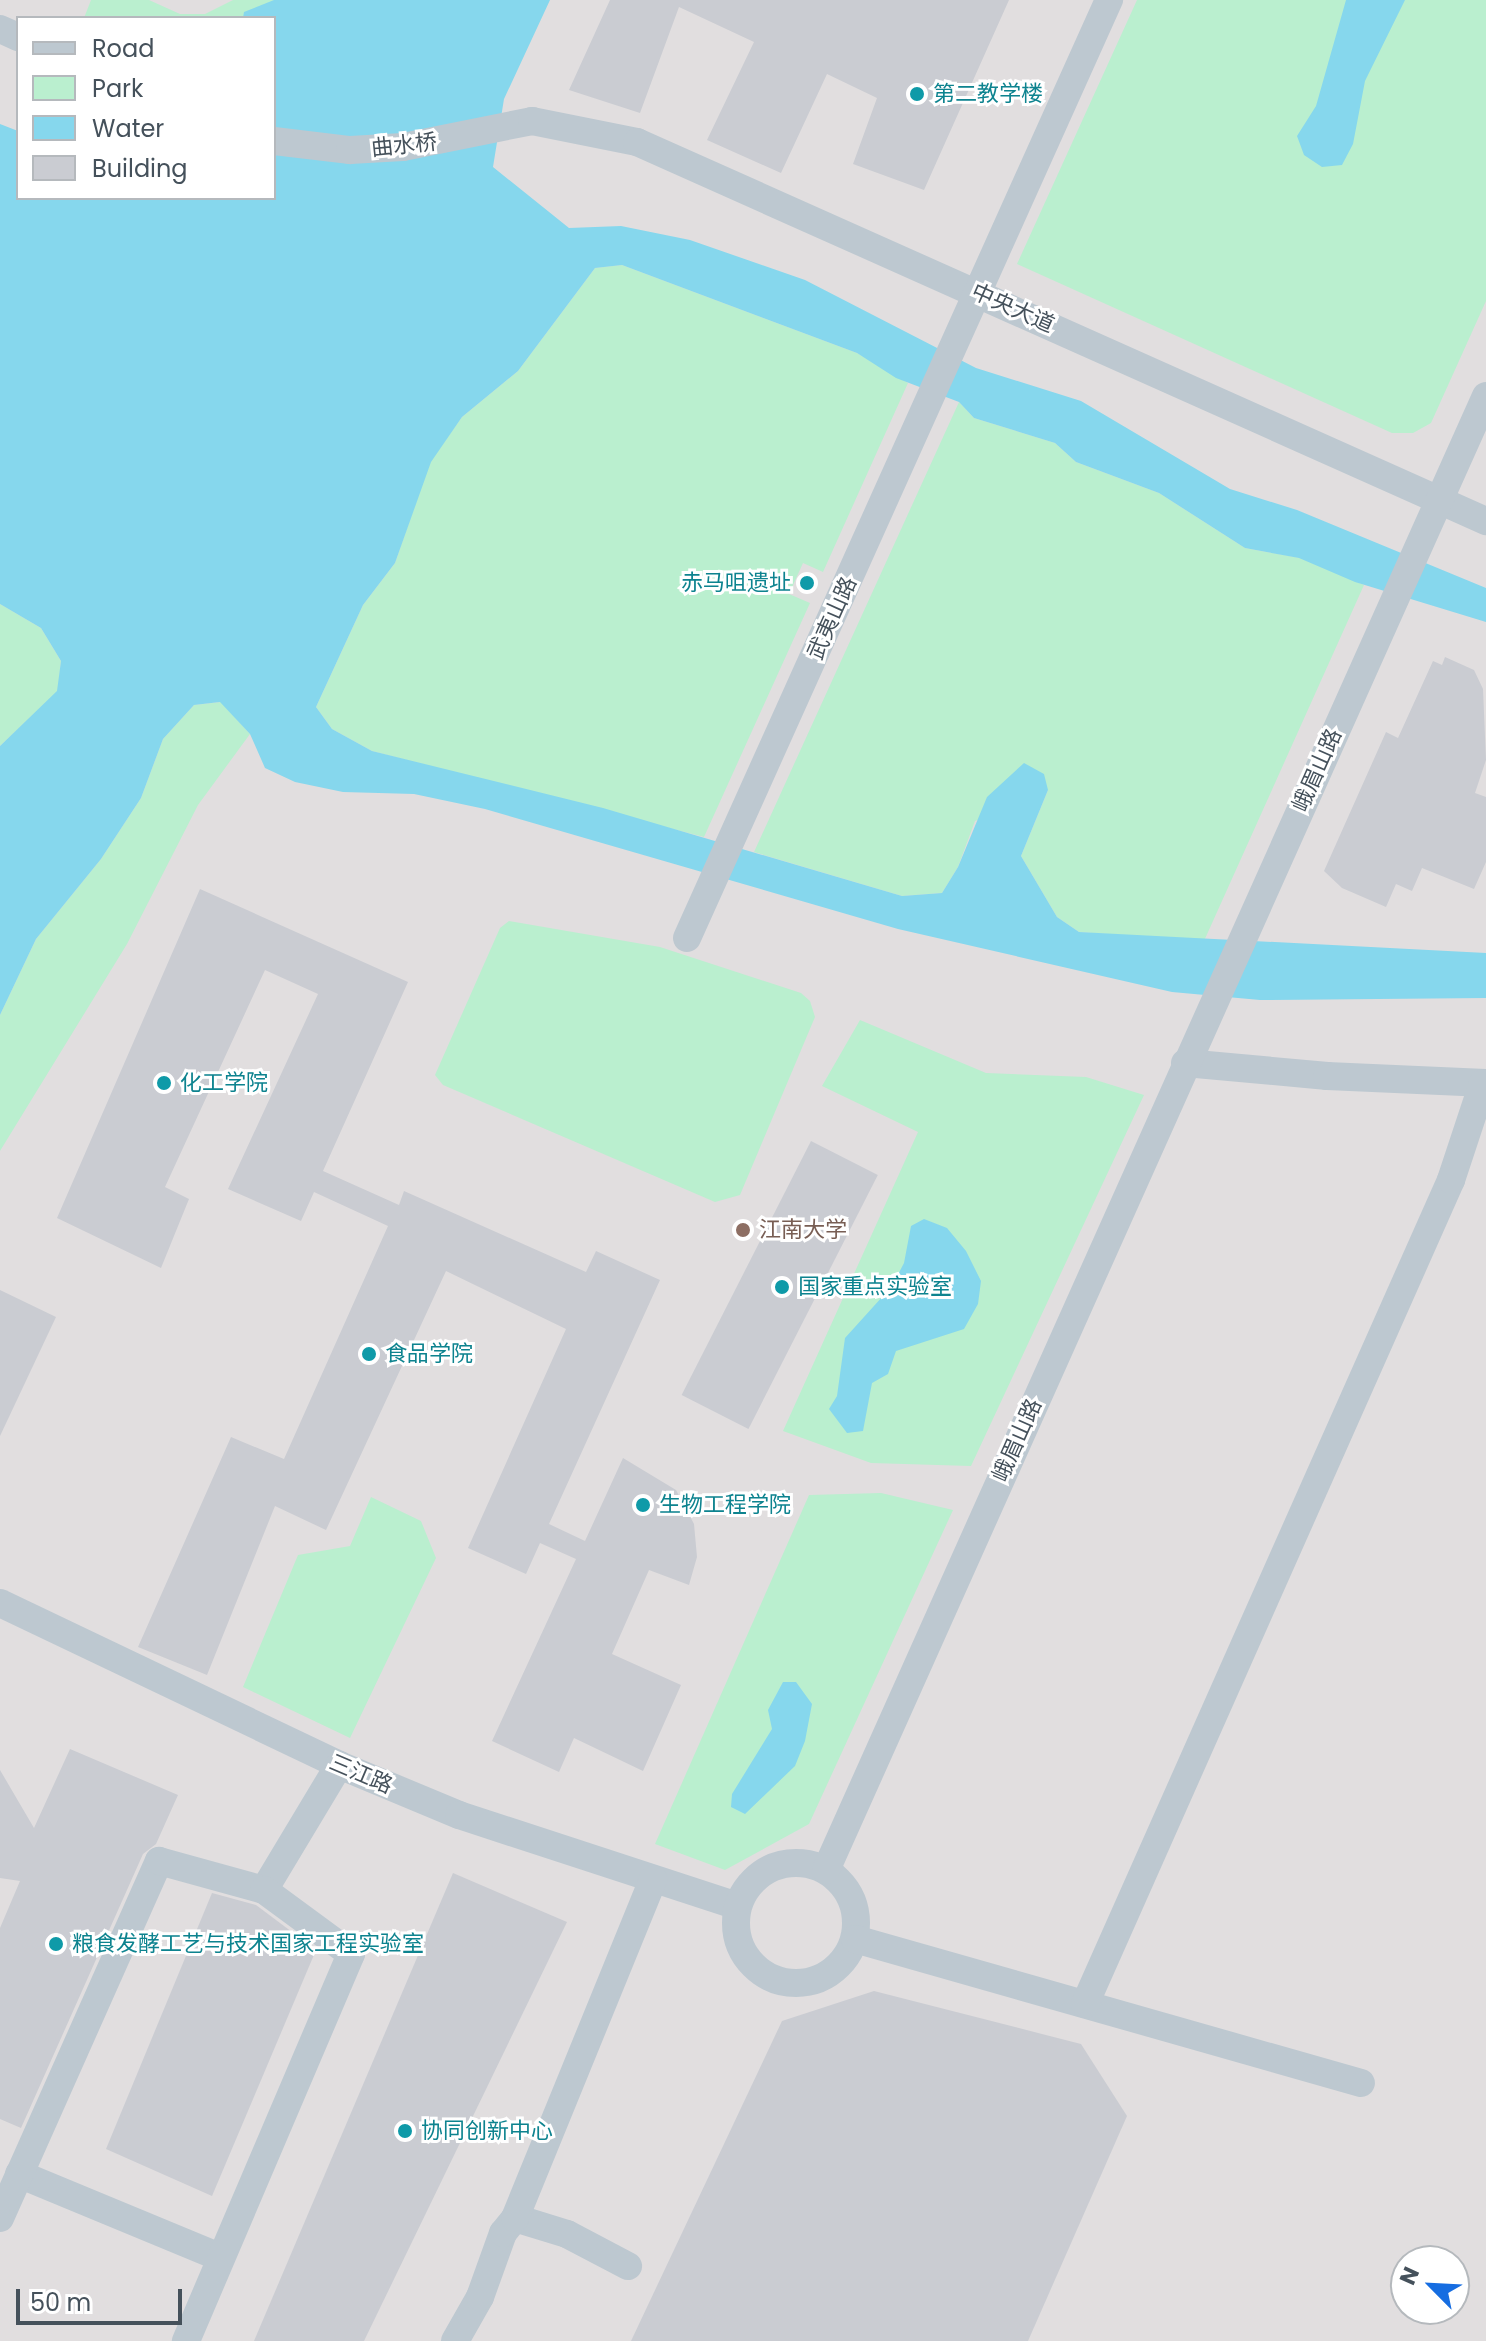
<!DOCTYPE html>
<meta charset="utf-8">
<style>
body{margin:0}
#map{position:relative;width:1486px;height:2341px;overflow:hidden;background:#f0eded;font-family:Poppins,"Noto Sans SC",sans-serif}
div>[style]{position:absolute}
.education>*{inset:0;background:#e1dedf}
.green>*{inset:0;background:#baefcf}
.water>*{inset:0;background:#86d7ed}
.building>*{inset:0;background:#caccd2;transform-origin:0 0}
.minor>*{height:28px;margin:-14px;padding:0 14px;transform-origin:14px;border-radius:14px;background:#bdc8d0}
.minor>.ring{margin:-14px;padding:0;box-sizing:content-box;background:none;border:28px solid #bdc8d0;border-radius:50%}
.dots>*{width:22px;height:22px;translate:-50% -50%;box-sizing:border-box;border:4px solid #fff;border-radius:50%}
span{translate:-50% -50%;white-space:nowrap;text-align:center;line-height:1.15;-webkit-text-stroke:6px #fff;paint-order:stroke}
.culture-label{font-size:22px;color:#0d838f}
.left{translate:0 -50%;text-align:left}
.right{translate:-100% -50%;text-align:right}
.street-label{font-size:22px;color:#45515b}
.education-label{font-size:22px;color:#785e54}
.legend{position:absolute;left:16px;top:16px;width:260px;height:184px;box-sizing:border-box;background:#fff;border:2px solid #b5b9bd;margin:0;padding:10px 14px;list-style:none;font-size:24px;color:#45515b}
.legend li{display:flex;align-items:center;gap:16px;height:40px}
.legend b{width:40px;border:2px solid #b5b9bd}
.north{position:absolute;left:1390px;top:2245px;width:80px;height:80px;box-sizing:border-box;background:#fff;border:2px solid #b5b9bd;border-radius:50%;rotate:294deg;font-size:22px;font-weight:700;line-height:32px;text-align:center;color:#45515b}
.north::after{content:'';display:block;margin:auto;width:28px;height:36px;background:#166de1;clip-path:polygon(50% 0,100% 100%,50% 72%,0 100%)}
.scale{position:absolute;left:16px;top:2289px;width:166px;height:36px;box-sizing:border-box;border:4px solid #45515b;border-top:0;padding-left:10px;font-size:24px;line-height:28px;white-space:nowrap;color:#45515b;-webkit-text-stroke:6px #fff;paint-order:stroke}
</style>
<div id="map">
<div class="education">
<i style="clip-path:polygon(evenodd,0 0,1486px 0,1486px 2341px,0 2341px,0 0,18px 18px,274px 18px,274px 198px,18px 198px,18px 18px,0 0,1406px 2261px,1454px 2261px,1454px 2309px,1406px 2309px,1406px 2261px)"></i>
</div>
<div class="green">
<i style="clip-path:polygon(91px 0,149px 0,180px 14px,205px 14px,233px 0,281px 0,246px 18px,84px 18px)"></i>
<i style="clip-path:polygon(1137px 0,1486px 0,1486px 301px,1431px 423px,1413px 433px,1392px 433px,1017px 264px)"></i>
<i style="clip-path:polygon(622px 265px,857px 353px,908px 383px,823px 572px,803px 563px,789px 594px,810px 603px,704px 837px,372px 751px,332px 729px,316px 707px,363px 605px,395px 563px,430px 462px,462px 417px,518px 371px,595px 268px)"></i>
<i style="clip-path:polygon(959px 402px,974px 418px,1055px 443px,1076px 462px,1159px 493px,1245px 548px,1300px 558px,1364px 585px,1204px 941px,1079px 932px,1057px 917px,1021px 856px,1048px 790px,975px 821px,958px 867px,942px 893px,902px 896px,754px 852px)"></i>
<i style="clip-path:polygon(0 604px,41px 628px,61px 661px,58px 691px,0 746px)"></i>
<i style="clip-path:polygon(221px 702px,250px 734px,198px 805px,127px 944px,0 1151px,0 1015px,36px 939px,101px 859px,141px 798px,163px 739px,194px 705px)"></i>
<i style="clip-path:polygon(509px 921px,660px 947px,801px 993px,810px 1001px,815px 1017px,740px 1195px,715px 1202px,443px 1085px,435px 1075px,500px 928px)"></i>
<i style="clip-path:polygon(860px 1020px,986px 1073px,1086px 1077px,1144px 1095px,971px 1466px,871px 1463px,783px 1431px,918px 1132px,822px 1086px)"></i>
<i style="clip-path:polygon(881px 1493px,953px 1510px,809px 1824px,725px 1870px,655px 1844px,809px 1495px)"></i>
<i style="clip-path:polygon(371px 1497px,421px 1521px,436px 1558px,350px 1738px,243px 1687px,298px 1555px,350px 1546px)"></i>
</div>
<div class="water">
<i style="clip-path:polygon(274px 0,550px 0,504px 99px,493px 167px,569px 228px,621px 226px,690px 240px,805px 280px,976px 368px,1081px 401px,1230px 489px,1297px 510px,1486px 588px,1486px 622px,1355px 582px,1299px 558px,1245px 548px,1159px 493px,1076px 462px,1055px 443px,974px 418px,959px 402px,896px 378px,857px 353px,622px 265px,595px 268px,518px 371px,462px 417px,431px 462px,395px 563px,363px 605px,316px 707px,332px 729px,372px 751px,603px 808px,902px 896px,942px 893px,958px 867px,987px 797px,1024px 763px,1044px 774px,1048px 790px,1021px 856px,1057px 917px,1079px 932px,1486px 953px,1486px 998px,1260px 1000px,1172px 992px,898px 929px,485px 809px,414px 794px,343px 792px,295px 782px,265px 768px,250px 734px,220px 702px,194px 705px,163px 739px,141px 798px,101px 859px,36px 939px,0 1015px,0 746px,57px 691px,61px 661px,41px 628px,0 604px,0 124px,18px 131px,18px 198px,274px 198px,274px 18px,243px 18px,244px 12px)"></i>
<i style="clip-path:polygon(1346px 0,1405px 0,1365px 81px,1353px 144px,1342px 165px,1322px 167px,1304px 155px,1297px 136px,1316px 106px)"></i>
<i style="clip-path:polygon(924px 1219px,947px 1228px,966px 1251px,981px 1281px,978px 1304px,964px 1329px,896px 1351px,888px 1374px,872px 1383px,863px 1431px,847px 1433px,829px 1409px,837px 1396px,845px 1338px,892px 1286px,904px 1263px,911px 1226px)"></i>
<i style="clip-path:polygon(783px 1682px,796px 1682px,812px 1704px,805px 1741px,795px 1766px,745px 1814px,731px 1807px,732px 1794px,772px 1729px,768px 1710px)"></i>
</div>
<div class="building">
<i style="clip-path:polygon(610px 0,1009px 0,924px 190px,853px 164px,877px 98px,827px 74px,781px 173px,707px 140px,754px 42px,679px 7px,640px 113px,569px 90px)"></i>
<i style="clip-path:polygon(1445px 657px,1474px 670px,1483px 689px,1486px 760px,1475px 793px,1486px 797px,1486px 862px,1474px 889px,1422px 868px,1412px 891px,1396px 884px,1386px 907px,1342px 888px,1324px 871px,1386px 732px,1398px 738px,1433px 661px,1442px 665px)"></i>
<i style="clip-path:polygon(200px 889px,408px 982px,323px 1171px,399px 1205px,404px 1191px,586px 1272px,596px 1251px,660px 1280px,549px 1524px,585px 1541px,623px 1458px,676px 1490px,694px 1524px,697px 1557px,689px 1585px,649px 1570px,612px 1654px,681px 1685px,643px 1771px,574px 1738px,559px 1772px,492px 1741px,576px 1559px,540px 1543px,526px 1574px,468px 1548px,566px 1329px,446px 1271px,326px 1530px,275px 1506px,207px 1675px,138px 1647px,231px 1437px,284px 1459px,388px 1226px,314px 1192px,301px 1221px,228px 1189px,318px 994px,265px 970px,165px 1187px,189px 1199px,161px 1268px,57px 1218px)"></i>
<i style="left:811px;top:1141px;width:75px;height:285px;rotate:27deg"></i>
<i style="clip-path:polygon(0 1290px,56px 1317px,0 1436px)"></i>
<i style="clip-path:polygon(70px 1749px,178px 1795px,156px 1844px,143px 1854px,21px 2128px,0 2119px,0 1928px,20px 1881px,0 1878px,0 1770px,34px 1828px)"></i>
<i style="clip-path:polygon(453px 1873px,567px 1922px,364px 2341px,254px 2341px)"></i>
<i style="clip-path:polygon(212px 1893px,256px 1905px,316px 1950px,212px 2196px,106px 2149px)"></i>
<i style="clip-path:polygon(874px 1991px,1081px 2044px,1127px 2116px,1028px 2341px,631px 2341px,782px 2021px)"></i>
</div>
<div class="minor">
<i style="left:0;top:29px;width:20px;rotate:24deg"></i>
<i style="left:274px;top:141px;width:77px;rotate:6.8deg"></i>
<i style="left:350px;top:150px;width:53px;rotate:-3.2deg"></i>
<i style="left:403px;top:147px;width:132px;rotate:-11.4deg"></i>
<i style="left:532px;top:121px;width:107px;rotate:11.3deg"></i>
<i style="left:637px;top:142px;width:930px;rotate:24.06deg"></i>
<i style="left:687px;top:938px;width:1029px;rotate:-65.78deg"></i>
<i style="left:1185px;top:1063px;width:143px;rotate:5.2deg"></i>
<i style="left:1327px;top:1076px;width:159px;rotate:2.5deg"></i>
<i style="left:0;top:1603px;width:376px;rotate:25.5deg"></i>
<i style="left:339px;top:1765px;width:130px;rotate:22.6deg"></i>
<i style="left:459px;top:1815px;width:293px;rotate:18.1deg"></i>
<i class="ring" style="left:736px;top:1863px;width:92px;height:92px"></i>
<i style="left:826px;top:1870px;width:1615px;rotate:-65.88deg"></i>
<i style="left:264px;top:1890px;width:146px;rotate:-59deg"></i>
<i style="left:855px;top:1939px;width:526px;rotate:15.89deg"></i>
<i style="left:1085px;top:2004px;width:902px;rotate:-66.05deg"></i>
<i style="left:1451px;top:1180px;width:102px;rotate:-71.7deg"></i>
<i style="left:19px;top:2174px;width:217px;rotate:22.5deg"></i>
<i style="left:0;top:2218px;width:391px;rotate:-66deg"></i>
<i style="left:159px;top:1861px;width:109px;rotate:15.4deg"></i>
<i style="left:264px;top:1890px;width:108px;rotate:36.3deg"></i>
<i style="left:351px;top:1954px;width:421px;rotate:113.1deg"></i>
<i style="left:515px;top:2218px;width:54px;rotate:17.1deg"></i>
<i style="left:567px;top:2234px;width:69px;rotate:27.7deg"></i>
<i style="left:455px;top:2341px;width:51px;rotate:-60.4deg"></i>
<i style="left:480px;top:2297px;width:68px;rotate:-70.2deg"></i>
<i style="left:503px;top:2233px;width:19px;rotate:-51deg"></i>
<i style="left:515px;top:2218px;width:366px;rotate:-67.8deg"></i>
</div>
<div class="dots">
<i style="left:917px;top:94px;background:#0f9aa8"></i>
<i style="left:807px;top:583px;background:#0f9aa8"></i>
<i style="left:164px;top:1083px;background:#0f9aa8"></i>
<i style="left:743px;top:1230px;background:#8d6e63"></i>
<i style="left:782px;top:1287px;background:#0f9aa8"></i>
<i style="left:369px;top:1354px;background:#0f9aa8"></i>
<i style="left:643px;top:1505px;background:#0f9aa8"></i>
<i style="left:56px;top:1944px;background:#0f9aa8"></i>
<i style="left:405px;top:2131px;background:#0f9aa8"></i>
</div>
<div class="culture-label">
<span class="left" style="left:933px;top:94px">第二教学楼</span>
<span class="right" style="left:791px;top:583px">赤马咀遗址</span>
<span class="left" style="left:180px;top:1083px">化工学院</span>
<span class="left" style="left:798px;top:1287px">国家重点实验室</span>
<span class="left" style="left:385px;top:1354px">食品学院</span>
<span class="left" style="left:659px;top:1505px">生物工程学院</span>
<span class="left" style="left:72px;top:1944px">粮食发酵工艺与技术国家工程实验室</span>
<span class="left" style="left:421px;top:2131px">协同创新中心</span>
</div>
<div class="street-label">
<span style="left:404px;top:145px;rotate:-6deg">曲水桥</span>
<span style="left:1013px;top:308px;rotate:24deg">中央大道</span>
<span style="left:832px;top:618px;rotate:-66deg">武夷山路</span>
<span style="left:1317px;top:770px;rotate:-66deg">峨眉山路</span>
<span style="left:1017px;top:1440px;rotate:-66deg">峨眉山路</span>
<span style="left:361px;top:1774px;rotate:23deg">三江路</span>
</div>
<div class="education-label">
<span class="left" style="left:759px;top:1230px">江南大学</span>
</div>
<ul class="legend">
<li><b style="height:10px;background:#bdc8d0"></b>Road</li>
<li><b style="height:22px;background:#baefcf"></b>Park</li>
<li><b style="height:22px;background:#86d7ed"></b>Water</li>
<li><b style="height:22px;background:#caccd2"></b>Building</li>
</ul>
<div class="north">N</div>
<div class="scale">50 m</div>
</div>
